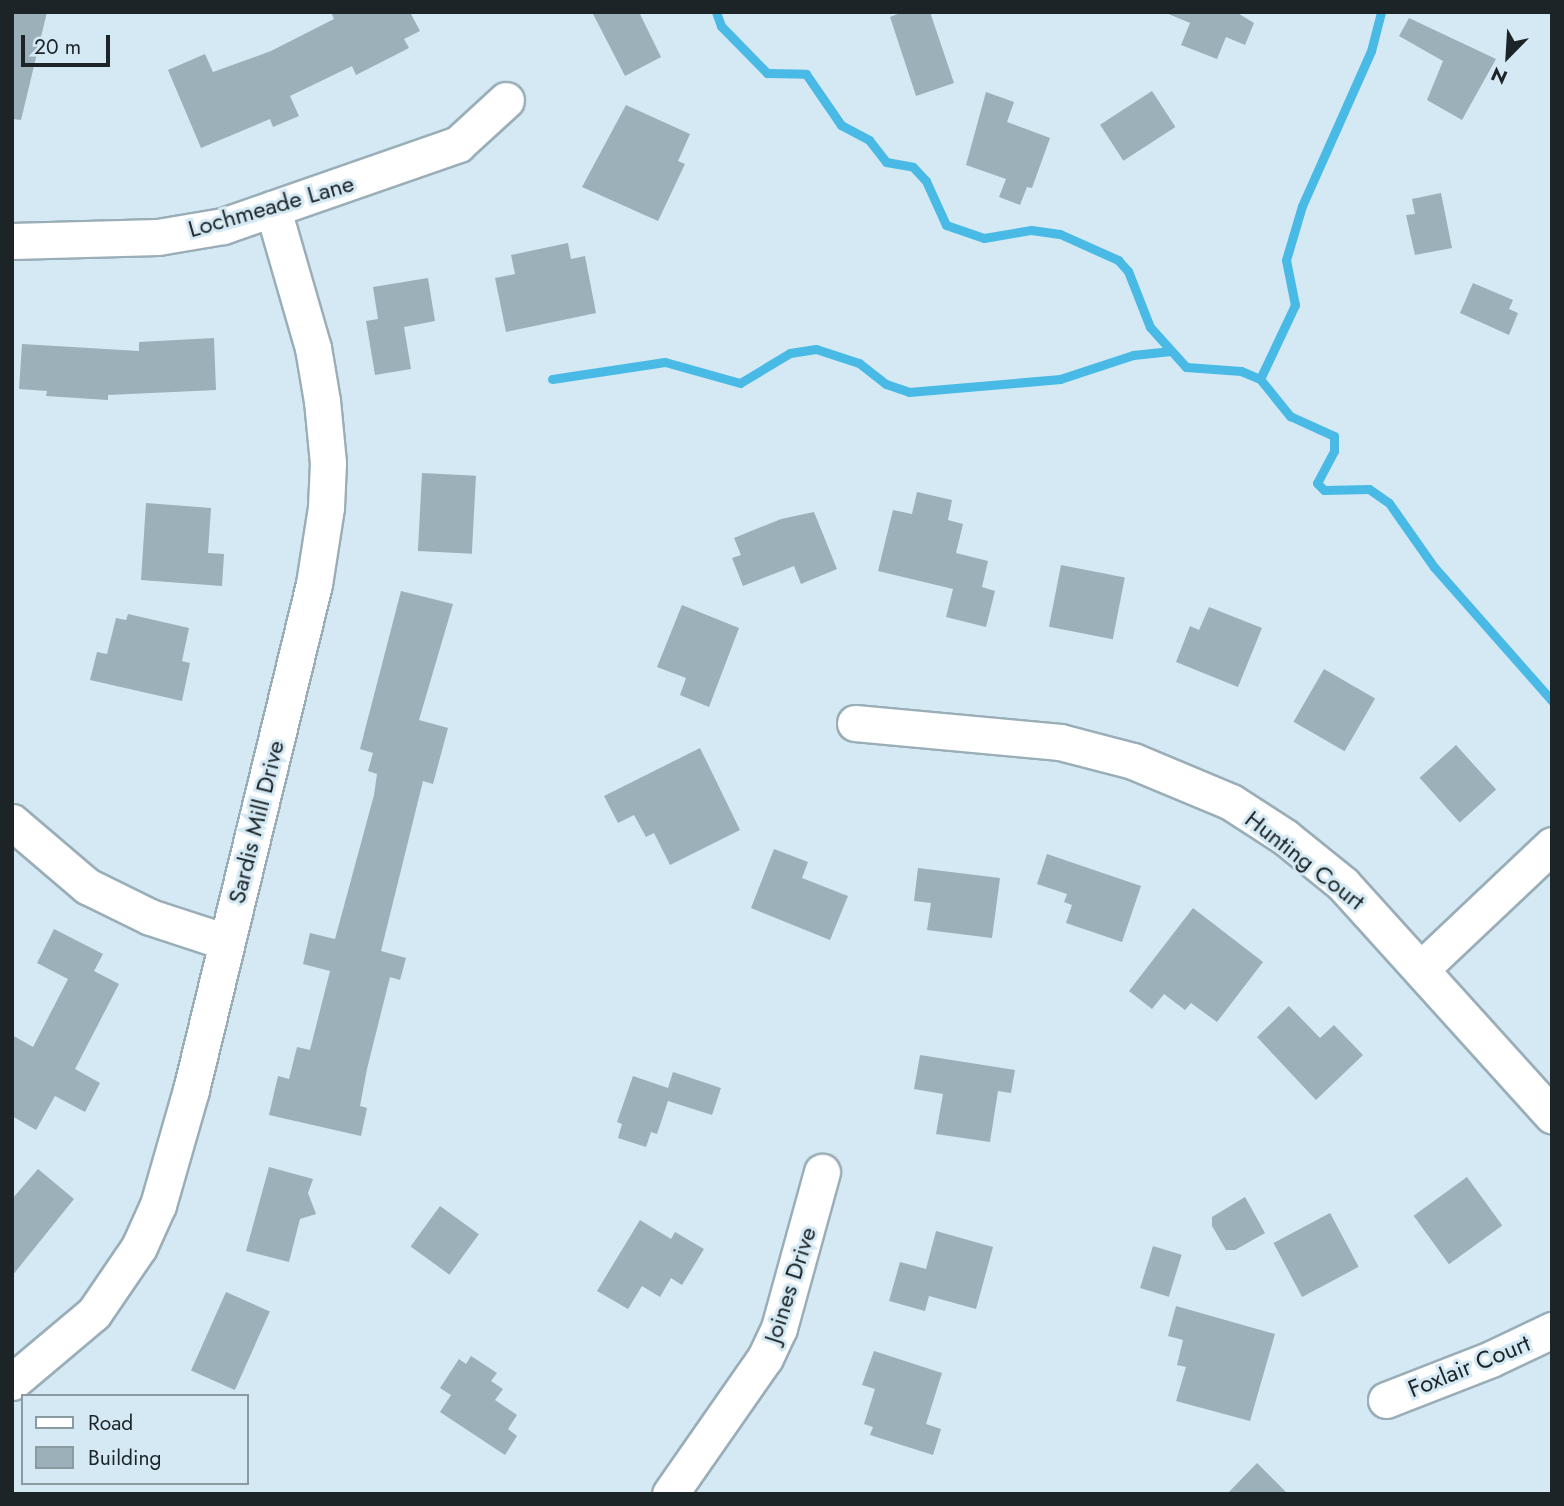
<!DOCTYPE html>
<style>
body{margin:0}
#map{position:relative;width:1564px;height:1506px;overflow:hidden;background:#d4e9f3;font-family:Jost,sans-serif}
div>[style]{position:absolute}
.stream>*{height:9px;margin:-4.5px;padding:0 4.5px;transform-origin:4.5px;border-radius:4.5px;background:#49bae5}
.building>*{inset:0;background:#9cb0b9;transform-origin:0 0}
.roads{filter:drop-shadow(2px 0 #9aaeb8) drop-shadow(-2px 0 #9aaeb8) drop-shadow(0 2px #9aaeb8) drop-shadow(0 -2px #9aaeb8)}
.minor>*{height:35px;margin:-17.5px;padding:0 17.5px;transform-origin:17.5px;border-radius:17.5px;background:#fff}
span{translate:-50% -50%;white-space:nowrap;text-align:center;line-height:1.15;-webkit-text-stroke:6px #d4e9f3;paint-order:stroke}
.street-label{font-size:24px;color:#1c2427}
.frame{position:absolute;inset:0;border:14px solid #1c2427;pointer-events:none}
.legend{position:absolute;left:21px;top:1394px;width:228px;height:91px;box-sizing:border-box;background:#d4e9f3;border:2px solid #8a9aa1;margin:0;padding:9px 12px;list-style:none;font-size:21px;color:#1c2427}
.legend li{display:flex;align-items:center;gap:14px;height:35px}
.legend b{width:35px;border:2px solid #8a9aa1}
.north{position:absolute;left:1473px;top:21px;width:70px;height:70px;-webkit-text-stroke:5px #d4e9f3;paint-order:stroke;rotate:204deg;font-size:19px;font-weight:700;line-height:28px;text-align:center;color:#1c2427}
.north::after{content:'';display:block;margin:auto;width:24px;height:32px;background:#1c2427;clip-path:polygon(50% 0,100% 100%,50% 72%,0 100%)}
.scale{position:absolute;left:21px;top:35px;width:89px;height:32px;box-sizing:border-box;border:4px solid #1c2427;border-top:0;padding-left:9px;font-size:21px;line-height:24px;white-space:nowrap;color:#1c2427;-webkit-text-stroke:5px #d4e9f3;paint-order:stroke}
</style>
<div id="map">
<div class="stream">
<i style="left:716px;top:12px;width:15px;rotate:70deg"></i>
<i style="left:721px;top:26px;width:66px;rotate:45.6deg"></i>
<i style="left:767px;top:73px;width:39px;rotate:1deg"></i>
<i style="left:806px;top:74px;width:62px;rotate:55.5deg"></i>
<i style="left:841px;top:125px;width:32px;rotate:28deg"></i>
<i style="left:869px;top:140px;width:28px;rotate:52deg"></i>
<i style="left:886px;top:162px;width:27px;rotate:10deg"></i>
<i style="left:913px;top:167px;width:19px;rotate:47deg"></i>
<i style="left:926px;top:181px;width:48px;rotate:65.6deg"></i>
<i style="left:946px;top:225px;width:40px;rotate:18.9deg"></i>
<i style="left:984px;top:238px;width:48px;rotate:-9.7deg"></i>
<i style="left:1031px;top:230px;width:29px;rotate:8deg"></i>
<i style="left:1060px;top:234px;width:64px;rotate:24.1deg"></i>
<i style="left:1118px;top:260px;width:15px;rotate:48deg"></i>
<i style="left:1128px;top:271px;width:60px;rotate:68.6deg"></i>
<i style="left:1150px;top:327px;width:54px;rotate:48deg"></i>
<i style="left:1186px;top:367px;width:55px;rotate:4.2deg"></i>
<i style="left:1241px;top:371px;width:21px;rotate:23deg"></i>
<i style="left:1260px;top:379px;width:48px;rotate:51deg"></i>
<i style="left:1290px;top:416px;width:48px;rotate:24.4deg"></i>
<i style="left:1334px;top:436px;width:15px;rotate:90deg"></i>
<i style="left:1334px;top:451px;width:36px;rotate:118deg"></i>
<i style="left:1317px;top:483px;width:10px;rotate:45deg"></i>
<i style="left:1324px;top:490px;width:45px;rotate:-1.3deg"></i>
<i style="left:1369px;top:489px;width:24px;rotate:35deg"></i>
<i style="left:1389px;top:503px;width:78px;rotate:54.9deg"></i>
<i style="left:1434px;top:567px;width:179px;rotate:48.6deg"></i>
<i style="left:552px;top:379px;width:114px;rotate:-8.6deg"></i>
<i style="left:665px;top:362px;width:78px;rotate:15.6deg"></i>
<i style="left:740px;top:383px;width:58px;rotate:-31deg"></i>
<i style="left:790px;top:353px;width:26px;rotate:-9deg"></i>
<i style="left:816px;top:349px;width:45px;rotate:18deg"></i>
<i style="left:859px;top:363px;width:34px;rotate:38deg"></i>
<i style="left:886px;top:384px;width:24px;rotate:19deg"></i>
<i style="left:909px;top:392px;width:152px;rotate:-4.9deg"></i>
<i style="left:1060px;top:379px;width:77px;rotate:-18.2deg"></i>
<i style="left:1133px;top:355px;width:36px;rotate:-6deg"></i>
<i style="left:1260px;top:379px;width:82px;rotate:-64.7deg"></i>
<i style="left:1295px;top:305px;width:46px;rotate:-101.3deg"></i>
<i style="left:1286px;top:260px;width:56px;rotate:-73.5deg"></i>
<i style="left:1302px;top:206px;width:170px;rotate:-66deg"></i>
<i style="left:1371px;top:51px;width:40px;rotate:-75.6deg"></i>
</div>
<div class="building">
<i style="clip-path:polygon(12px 12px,47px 12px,21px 120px,12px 119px)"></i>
<i style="clip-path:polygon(331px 12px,410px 12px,420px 31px,404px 39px,409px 48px,356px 75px,352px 66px,290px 96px,299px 116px,273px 127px,270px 119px,201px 148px,168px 70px,205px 54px,213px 72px,271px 51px,334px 19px)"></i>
<i style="clip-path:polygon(592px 12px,639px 12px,661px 57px,625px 76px)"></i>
<i style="clip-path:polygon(903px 12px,930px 12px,954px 83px,916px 96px,890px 17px)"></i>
<i style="clip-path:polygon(1236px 12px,1254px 23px,1245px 45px,1226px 37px,1217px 59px,1181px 45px,1190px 23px,1166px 13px)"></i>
<i style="clip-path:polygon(1409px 18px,1496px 59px,1462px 120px,1427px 100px,1443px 61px,1399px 36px)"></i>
<i style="left:1152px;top:91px;width:43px;height:62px;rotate:57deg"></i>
<i style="clip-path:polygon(986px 92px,1014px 102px,1007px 122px,1050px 138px,1032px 188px,1027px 187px,1020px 205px,999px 197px,1006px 179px,966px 165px)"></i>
<i style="clip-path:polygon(626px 105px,690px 134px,678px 161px,685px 164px,658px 221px,582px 187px)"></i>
<i style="clip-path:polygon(1441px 193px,1452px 248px,1415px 255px,1406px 215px,1415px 214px,1412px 199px)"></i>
<i style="clip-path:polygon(568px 243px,571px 259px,585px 256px,596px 313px,506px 332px,495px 278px,515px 274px,511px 255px)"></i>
<i style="clip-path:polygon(428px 278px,435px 321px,404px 327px,411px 369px,375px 375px,366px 321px,378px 319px,373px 287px)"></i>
<i style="clip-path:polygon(1473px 283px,1513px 300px,1509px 309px,1518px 313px,1509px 335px,1460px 313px)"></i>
<i style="clip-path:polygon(214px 338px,216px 390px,108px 395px,108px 400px,46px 396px,47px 391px,19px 389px,22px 344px,139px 351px,139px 342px)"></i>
<i style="left:422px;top:473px;width:54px;height:78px;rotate:3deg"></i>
<i style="clip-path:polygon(917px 492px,952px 500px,948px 520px,963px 524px,956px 553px,988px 561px,982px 587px,995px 591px,986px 627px,946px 617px,953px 589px,878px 571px,893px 510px,912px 514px)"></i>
<i style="clip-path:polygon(146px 503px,211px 508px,208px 553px,224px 554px,222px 586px,141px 580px)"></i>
<i style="clip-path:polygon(814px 512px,837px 569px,801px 584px,794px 566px,743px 586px,732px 558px,741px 555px,734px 538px,781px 519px)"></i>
<i style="left:1061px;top:565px;width:65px;height:63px;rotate:11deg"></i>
<i style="clip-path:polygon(401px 591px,453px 604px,419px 720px,448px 728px,433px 784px,423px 781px,381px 951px,406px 958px,400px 980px,390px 977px,367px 1069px,360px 1106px,367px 1108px,361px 1136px,269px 1115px,278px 1076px,289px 1079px,297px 1047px,310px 1050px,330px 971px,303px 964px,310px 933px,335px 939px,374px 795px,377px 774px,368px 771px,373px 753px,360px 749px)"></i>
<i style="clip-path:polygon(682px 605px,739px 628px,709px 707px,680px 695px,686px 678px,657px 667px)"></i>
<i style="clip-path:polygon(1209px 607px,1262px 628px,1238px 687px,1176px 662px,1190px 626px,1199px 630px)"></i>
<i style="clip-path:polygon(128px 614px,189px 628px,182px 661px,190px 663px,182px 701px,90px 680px,97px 652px,107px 654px,116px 618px,126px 620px)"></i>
<i style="left:1324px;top:669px;width:59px;height:61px;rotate:30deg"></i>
<i style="left:1456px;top:745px;width:60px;height:49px;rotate:48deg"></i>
<i style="clip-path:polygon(700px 748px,740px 830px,670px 865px,654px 833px,646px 837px,634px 815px,618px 823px,604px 796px)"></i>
<i style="clip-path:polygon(774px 849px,808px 862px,802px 878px,848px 896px,830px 940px,751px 908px)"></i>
<i style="clip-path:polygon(1047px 854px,1141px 886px,1122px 942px,1066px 923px,1072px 905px,1064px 902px,1067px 894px,1037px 884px)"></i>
<i style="clip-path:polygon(918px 868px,1000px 878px,992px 938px,927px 930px,931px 903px,914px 901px)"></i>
<i style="clip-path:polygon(1193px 908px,1263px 962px,1217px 1022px,1191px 1003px,1185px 1010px,1164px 994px,1152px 1009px,1129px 991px)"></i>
<i style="clip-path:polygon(54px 929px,103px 954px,94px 971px,119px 984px,75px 1069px,100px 1083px,85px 1112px,55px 1096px,36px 1130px,12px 1116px,12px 1035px,33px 1047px,68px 979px,37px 963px)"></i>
<i style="clip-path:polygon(1289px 1006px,1320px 1038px,1334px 1025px,1363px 1055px,1316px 1100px,1257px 1037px)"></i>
<i style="clip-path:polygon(920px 1055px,1015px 1070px,1011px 1093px,998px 1091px,990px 1142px,936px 1134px,943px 1094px,914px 1089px)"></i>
<i style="clip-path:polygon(673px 1072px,721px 1088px,712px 1115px,668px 1101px,657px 1134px,651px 1132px,646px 1147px,618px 1138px,622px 1124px,617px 1122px,633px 1076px,668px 1088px)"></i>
<i style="clip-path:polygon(269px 1167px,313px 1179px,308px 1193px,316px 1214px,300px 1219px,289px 1262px,246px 1251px)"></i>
<i style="clip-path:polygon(38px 1169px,74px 1199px,12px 1276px,12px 1199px)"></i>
<i style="left:1467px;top:1177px;width:60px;height:66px;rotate:54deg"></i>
<i style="clip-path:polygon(1245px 1197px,1265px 1233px,1235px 1250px,1226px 1250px,1212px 1226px,1212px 1217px)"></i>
<i style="left:440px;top:1206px;width:48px;height:50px;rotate:36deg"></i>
<i style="left:1330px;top:1213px;width:61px;height:64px;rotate:62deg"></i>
<i style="clip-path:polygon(640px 1220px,671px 1239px,675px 1232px,704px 1249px,682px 1285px,671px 1278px,660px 1297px,642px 1286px,628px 1309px,597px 1291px)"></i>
<i style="clip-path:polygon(936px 1231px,993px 1247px,976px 1309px,929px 1296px,925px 1311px,889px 1301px,900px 1262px,926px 1269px)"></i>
<i style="left:1153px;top:1246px;width:30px;height:44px;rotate:17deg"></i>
<i style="left:226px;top:1292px;width:48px;height:86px;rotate:24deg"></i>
<i style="clip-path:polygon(1176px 1306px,1275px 1334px,1250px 1421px,1176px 1401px,1186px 1367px,1177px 1365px,1183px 1340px,1168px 1336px)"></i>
<i style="clip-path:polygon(874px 1351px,942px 1373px,926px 1424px,941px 1429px,933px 1455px,870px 1435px,873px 1427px,864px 1424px,875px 1389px,862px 1385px)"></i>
<i style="clip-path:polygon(471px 1356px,497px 1373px,491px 1381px,503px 1389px,495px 1400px,517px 1415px,508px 1429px,517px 1436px,505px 1455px,440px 1412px,451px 1395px,440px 1388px,459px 1359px,466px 1364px)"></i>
<i style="clip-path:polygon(1257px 1463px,1288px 1494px,1227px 1494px)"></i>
</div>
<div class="roads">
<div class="minor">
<i style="left:12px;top:241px;width:146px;rotate:-1.6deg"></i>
<i style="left:158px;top:237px;width:66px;rotate:-9.6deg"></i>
<i style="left:223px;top:226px;width:249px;rotate:-19.2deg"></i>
<i style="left:458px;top:144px;width:65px;rotate:-42.5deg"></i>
<i style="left:855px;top:723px;width:206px;rotate:5.3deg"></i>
<i style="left:1060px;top:742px;width:75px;rotate:14.6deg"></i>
<i style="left:1133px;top:761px;width:106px;rotate:22.7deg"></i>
<i style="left:1231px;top:802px;width:64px;rotate:32.9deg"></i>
<i style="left:1285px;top:837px;width:75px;rotate:39deg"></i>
<i style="left:1343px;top:884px;width:312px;rotate:47.9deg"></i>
<i style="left:12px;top:822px;width:99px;rotate:40.5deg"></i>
<i style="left:87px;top:886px;width:70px;rotate:26.2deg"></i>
<i style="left:150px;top:917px;width:80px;rotate:18.2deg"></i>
<i style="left:1422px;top:968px;width:179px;rotate:-43.4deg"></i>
<i style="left:12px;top:1382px;width:107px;rotate:-40.1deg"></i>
<i style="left:94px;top:1313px;width:80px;rotate:-55.7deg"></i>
<i style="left:139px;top:1247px;width:46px;rotate:-65.7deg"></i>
<i style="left:158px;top:1205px;width:120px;rotate:-74deg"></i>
<i style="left:191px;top:1090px;width:521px;rotate:-76.34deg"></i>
<i style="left:314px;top:584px;width:78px;rotate:-81.1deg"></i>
<i style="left:326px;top:507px;width:44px;rotate:-87.4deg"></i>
<i style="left:328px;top:463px;width:62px;rotate:-95.5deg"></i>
<i style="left:322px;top:401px;width:54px;rotate:-99.6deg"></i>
<i style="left:313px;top:348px;width:145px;rotate:-106.1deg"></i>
<i style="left:1386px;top:1400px;width:113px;rotate:-21.3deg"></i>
<i style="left:1491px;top:1359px;width:68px;rotate:-25.4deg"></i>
<i style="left:670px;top:1494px;width:166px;rotate:-55.1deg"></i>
<i style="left:765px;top:1358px;width:33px;rotate:-65deg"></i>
<i style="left:779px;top:1328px;width:162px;rotate:-74.6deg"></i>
</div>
</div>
<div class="street-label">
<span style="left:271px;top:206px;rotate:-16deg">Lochmeade Lane</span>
<span style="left:256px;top:822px;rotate:-76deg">Sardis Mill Drive</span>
<span style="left:1305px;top:860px;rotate:38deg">Hunting Court</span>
<span style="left:790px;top:1285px;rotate:-72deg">Joines Drive</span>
<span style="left:1469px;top:1366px;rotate:-22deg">Foxlair Court</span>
</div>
<div class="frame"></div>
<ul class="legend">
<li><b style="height:9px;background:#fff"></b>Road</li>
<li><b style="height:19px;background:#9cb0b9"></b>Building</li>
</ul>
<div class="north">N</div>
<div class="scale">20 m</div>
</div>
